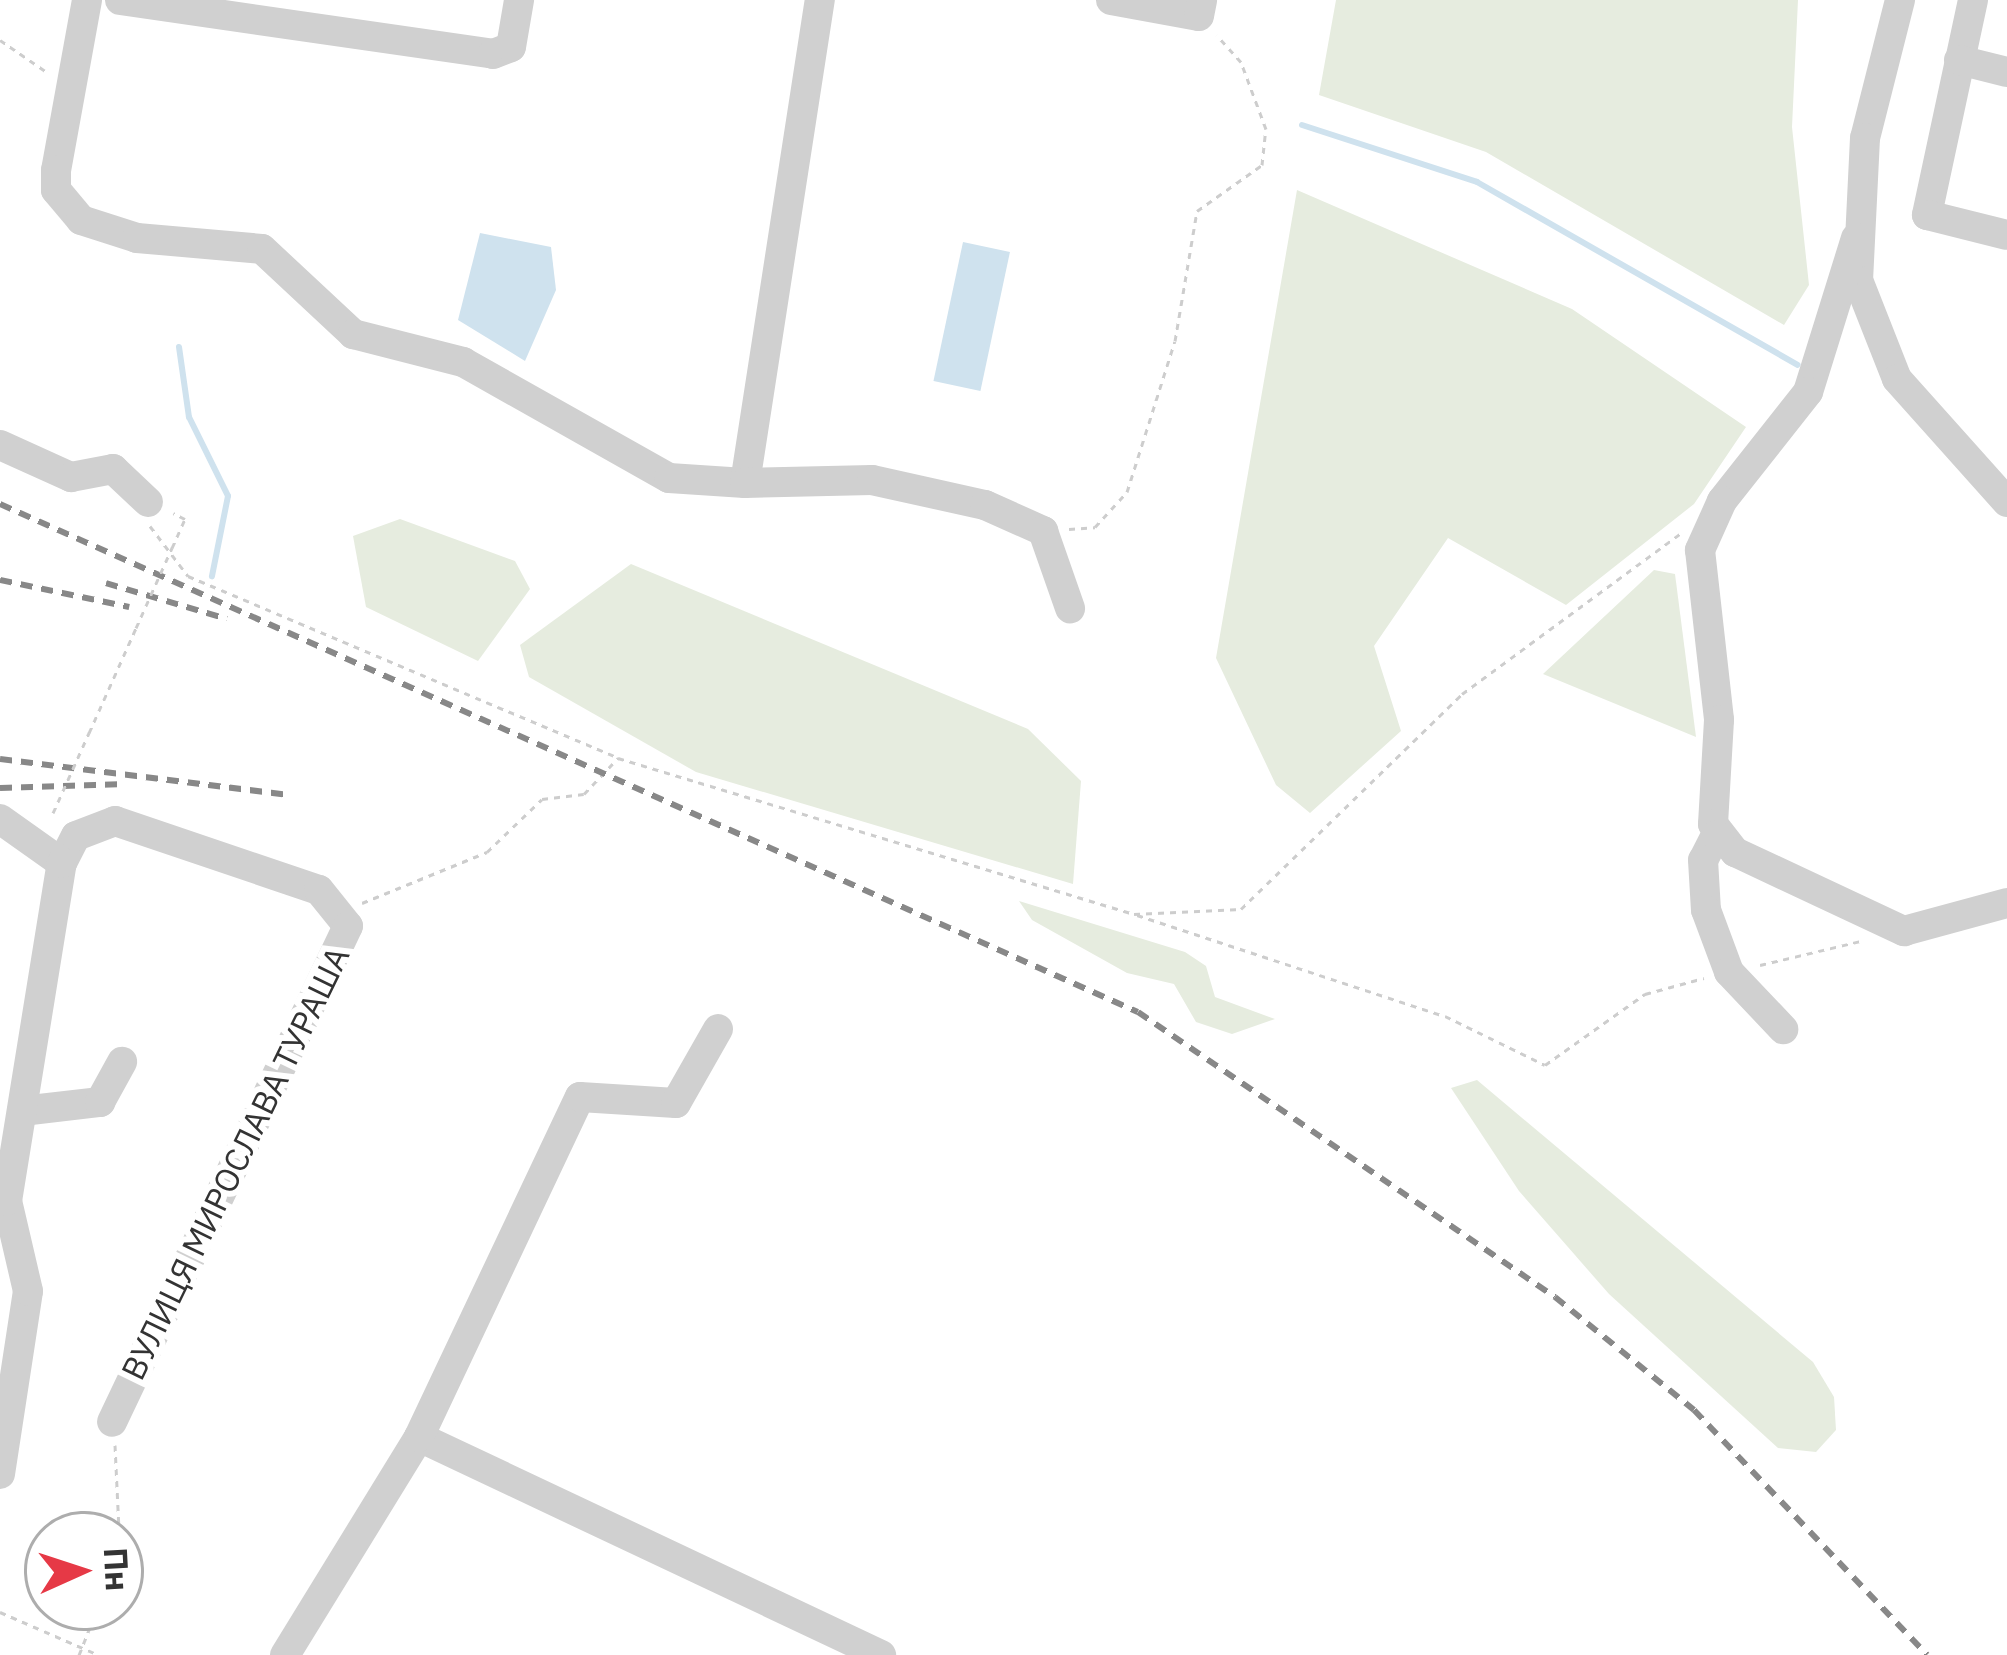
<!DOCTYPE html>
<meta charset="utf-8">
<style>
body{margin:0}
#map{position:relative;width:2007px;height:1655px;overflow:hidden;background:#fff;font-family:"IBM Plex Sans",sans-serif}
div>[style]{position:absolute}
.green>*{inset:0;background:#e6ecdf}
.water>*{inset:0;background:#cfe2ee;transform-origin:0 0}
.stream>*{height:6px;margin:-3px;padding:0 3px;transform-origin:3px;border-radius:3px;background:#cfe2ee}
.path>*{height:3px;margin-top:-1.5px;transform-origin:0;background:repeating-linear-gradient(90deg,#cdcdcd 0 6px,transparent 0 12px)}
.minor>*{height:30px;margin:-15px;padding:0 15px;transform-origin:15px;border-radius:15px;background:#d0d0d0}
.rail>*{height:6px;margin-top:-3px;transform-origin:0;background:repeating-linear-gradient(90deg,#888 0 12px,transparent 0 21px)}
.path-bridge>*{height:3px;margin-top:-1.5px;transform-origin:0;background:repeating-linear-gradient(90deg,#cdcdcd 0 6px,transparent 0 12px)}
span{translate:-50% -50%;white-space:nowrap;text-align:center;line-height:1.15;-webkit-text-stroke:12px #fff;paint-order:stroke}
.street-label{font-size:33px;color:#333}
.north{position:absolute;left:24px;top:1511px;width:120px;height:120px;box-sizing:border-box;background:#fff;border:3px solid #adadad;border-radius:50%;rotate:87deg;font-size:33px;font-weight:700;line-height:48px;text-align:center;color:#333}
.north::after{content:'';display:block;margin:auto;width:42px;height:54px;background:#e63946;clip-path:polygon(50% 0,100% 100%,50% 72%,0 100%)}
</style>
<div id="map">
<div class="green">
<i style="clip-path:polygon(1336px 0,1798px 0,1792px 127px,1809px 285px,1784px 325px,1486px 152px,1319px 95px)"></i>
<i style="clip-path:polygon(1297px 190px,1572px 309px,1746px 427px,1694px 504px,1566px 605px,1448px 538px,1374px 646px,1401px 731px,1310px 813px,1276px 785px,1216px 658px)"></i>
<i style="clip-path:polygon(400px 519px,515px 561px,530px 589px,478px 661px,366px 607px,353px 536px)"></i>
<i style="clip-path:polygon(631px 564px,1028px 729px,1081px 781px,1073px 884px,696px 772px,529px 677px,520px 645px)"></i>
<i style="clip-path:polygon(1654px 570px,1675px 574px,1696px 737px,1543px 674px)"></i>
<i style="clip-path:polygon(1019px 901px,1185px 952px,1206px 966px,1215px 997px,1275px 1019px,1232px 1034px,1196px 1022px,1174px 984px,1127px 973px,1032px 920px)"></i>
<i style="clip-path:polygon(1477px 1080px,1813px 1362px,1834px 1397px,1836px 1430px,1816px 1452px,1778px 1448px,1609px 1294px,1519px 1191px,1451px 1088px)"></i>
</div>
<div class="water">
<i style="clip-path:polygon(480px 233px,551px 247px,556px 290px,525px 361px,458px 320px)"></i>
<i style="left:963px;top:242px;width:48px;height:142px;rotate:12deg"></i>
</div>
<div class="stream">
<i style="left:1302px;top:125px;width:184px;rotate:18deg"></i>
<i style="left:1477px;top:182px;width:369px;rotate:29.7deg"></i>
<i style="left:179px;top:347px;width:71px;rotate:81.9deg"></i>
<i style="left:189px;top:417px;width:88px;rotate:63.7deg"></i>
<i style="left:228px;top:496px;width:82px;rotate:101.3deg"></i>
</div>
<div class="path">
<i style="left:0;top:40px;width:58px;rotate:34.5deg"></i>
<i style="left:150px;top:526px;width:63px;rotate:52.8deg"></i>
<i style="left:188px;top:576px;width:467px;rotate:22.9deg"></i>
<i style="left:1069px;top:529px;width:26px;rotate:-4deg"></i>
<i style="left:1095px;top:527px;width:47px;rotate:-47.6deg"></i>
<i style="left:1127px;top:492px;width:158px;rotate:-72.4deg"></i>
<i style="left:1175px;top:341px;width:132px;rotate:-80.4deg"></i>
<i style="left:1197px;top:211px;width:80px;rotate:-35.3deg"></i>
<i style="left:1262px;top:165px;width:36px;rotate:-84deg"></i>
<i style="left:1266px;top:129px;width:72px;rotate:-110.5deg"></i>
<i style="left:1241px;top:62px;width:36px;rotate:-132deg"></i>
<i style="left:172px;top:548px;width:32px;rotate:-66deg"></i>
<i style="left:185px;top:519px;width:13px;rotate:-153deg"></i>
<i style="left:89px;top:733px;width:115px;rotate:-65.9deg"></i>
<i style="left:362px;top:903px;width:135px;rotate:-22.2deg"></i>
<i style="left:487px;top:852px;width:76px;rotate:-43.9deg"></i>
<i style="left:542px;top:799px;width:42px;rotate:-6.8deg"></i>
<i style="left:584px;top:794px;width:50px;rotate:-46.6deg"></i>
<i style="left:618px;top:758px;width:539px;rotate:16.82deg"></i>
<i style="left:1134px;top:914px;width:107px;rotate:-2.7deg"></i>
<i style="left:1241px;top:909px;width:308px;rotate:-44.2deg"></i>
<i style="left:1462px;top:694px;width:270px;rotate:-36.3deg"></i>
<i style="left:1137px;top:915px;width:324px;rotate:18.2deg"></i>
<i style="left:1445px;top:1016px;width:111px;rotate:26.1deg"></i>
<i style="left:1545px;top:1065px;width:123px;rotate:-35.4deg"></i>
<i style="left:1645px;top:994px;width:61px;rotate:-15.2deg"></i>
<i style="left:1760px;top:965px;width:104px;rotate:-13.4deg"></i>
<i style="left:115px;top:1445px;width:105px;rotate:87.3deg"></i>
<i style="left:0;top:1612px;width:108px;rotate:23.5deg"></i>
<i style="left:79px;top:1655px;width:52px;rotate:-68.4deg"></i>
</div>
<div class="minor">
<i style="left:87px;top:0;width:173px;rotate:100.3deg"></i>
<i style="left:56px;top:170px;width:20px;rotate:90deg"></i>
<i style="left:56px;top:190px;width:39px;rotate:50deg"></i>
<i style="left:81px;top:220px;width:59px;rotate:17.8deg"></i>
<i style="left:137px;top:238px;width:125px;rotate:5deg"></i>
<i style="left:262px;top:249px;width:125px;rotate:43deg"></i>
<i style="left:353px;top:334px;width:114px;rotate:14.3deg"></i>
<i style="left:463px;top:362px;width:236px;rotate:29.4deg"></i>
<i style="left:669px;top:478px;width:76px;rotate:3.8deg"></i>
<i style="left:745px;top:483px;width:489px;rotate:-81.2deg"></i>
<i style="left:120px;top:0;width:377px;rotate:8.2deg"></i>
<i style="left:493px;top:54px;width:19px;rotate:-21deg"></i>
<i style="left:511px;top:47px;width:48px;rotate:-80.3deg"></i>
<i style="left:1111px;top:0;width:89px;rotate:10.3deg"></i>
<i style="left:1199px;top:16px;width:16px;rotate:-79deg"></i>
<i style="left:1900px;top:0;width:142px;rotate:104.2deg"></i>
<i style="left:1865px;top:138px;width:142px;rotate:92.8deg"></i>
<i style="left:1858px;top:280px;width:106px;rotate:68.5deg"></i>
<i style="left:1897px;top:379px;width:165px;rotate:48.2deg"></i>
<i style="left:1973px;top:0;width:220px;rotate:102.1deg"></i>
<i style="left:1927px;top:215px;width:82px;rotate:14deg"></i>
<i style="left:1959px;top:60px;width:49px;rotate:14deg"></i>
<i style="left:1856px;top:238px;width:161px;rotate:107.3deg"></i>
<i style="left:1808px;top:392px;width:139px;rotate:128.3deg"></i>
<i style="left:1722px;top:501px;width:54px;rotate:114.2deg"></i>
<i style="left:1700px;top:550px;width:171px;rotate:83.6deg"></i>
<i style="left:1719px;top:720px;width:104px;rotate:93.3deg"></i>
<i style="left:1713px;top:824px;width:36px;rotate:52deg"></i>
<i style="left:1735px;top:852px;width:187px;rotate:25.1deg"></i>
<i style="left:1904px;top:931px;width:107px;rotate:-15.2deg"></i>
<i style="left:0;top:445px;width:78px;rotate:24.3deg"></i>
<i style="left:71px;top:477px;width:43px;rotate:-10.8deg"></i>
<i style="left:113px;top:469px;width:48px;rotate:43.3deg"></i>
<i style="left:745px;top:483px;width:127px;rotate:-1.4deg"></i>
<i style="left:872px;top:480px;width:116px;rotate:12.5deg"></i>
<i style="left:985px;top:505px;width:64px;rotate:24.1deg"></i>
<i style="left:1043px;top:531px;width:82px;rotate:70.7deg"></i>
<i style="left:0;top:819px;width:76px;rotate:35.4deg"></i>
<i style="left:1716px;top:835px;width:28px;rotate:117deg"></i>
<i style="left:1703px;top:860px;width:50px;rotate:86.6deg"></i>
<i style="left:1706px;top:910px;width:66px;rotate:69.6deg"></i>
<i style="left:1729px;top:972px;width:79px;rotate:46.5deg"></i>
<i style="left:22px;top:1111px;width:79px;rotate:-6.6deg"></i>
<i style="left:100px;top:1102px;width:46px;rotate:-61.2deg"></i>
<i style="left:419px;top:1437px;width:511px;rotate:25.26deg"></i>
<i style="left:0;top:1474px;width:185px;rotate:-81.3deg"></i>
<i style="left:28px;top:1291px;width:92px;rotate:-103.1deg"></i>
<i style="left:7px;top:1201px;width:342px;rotate:-80.8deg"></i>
<i style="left:62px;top:863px;width:30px;rotate:-63deg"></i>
<i style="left:76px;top:836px;width:42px;rotate:-21deg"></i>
<i style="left:115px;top:821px;width:215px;rotate:18.7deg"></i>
<i style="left:319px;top:890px;width:46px;rotate:51.1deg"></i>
<i style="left:348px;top:926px;width:549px;rotate:115.45deg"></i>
<i style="left:285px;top:1655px;width:256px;rotate:-58.4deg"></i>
<i style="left:419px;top:1437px;width:376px;rotate:-64.7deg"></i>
<i style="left:580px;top:1097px;width:96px;rotate:3.6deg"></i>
<i style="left:676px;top:1103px;width:85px;rotate:-60.4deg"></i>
</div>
<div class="rail">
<i style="left:0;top:504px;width:1246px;rotate:24.06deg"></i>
<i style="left:1138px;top:1012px;width:505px;rotate:34.35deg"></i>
<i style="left:1555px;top:1297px;width:179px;rotate:39.1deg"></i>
<i style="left:1694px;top:1410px;width:338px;rotate:46.4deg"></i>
<i style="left:0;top:580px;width:132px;rotate:11.8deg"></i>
<i style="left:106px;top:583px;width:126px;rotate:16.6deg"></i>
<i style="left:0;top:759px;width:293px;rotate:7.1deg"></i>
<i style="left:0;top:788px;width:126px;rotate:-1.8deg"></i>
</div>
<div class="path-bridge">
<i style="left:136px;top:628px;width:88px;rotate:-65.8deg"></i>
<i style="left:53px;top:813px;width:88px;rotate:-65.8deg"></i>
</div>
<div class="street-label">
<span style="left:235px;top:1163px;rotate:-64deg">ВУЛИЦЯ МИРОСЛАВА ТУРАША</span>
</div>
<div class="north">Пн</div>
</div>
